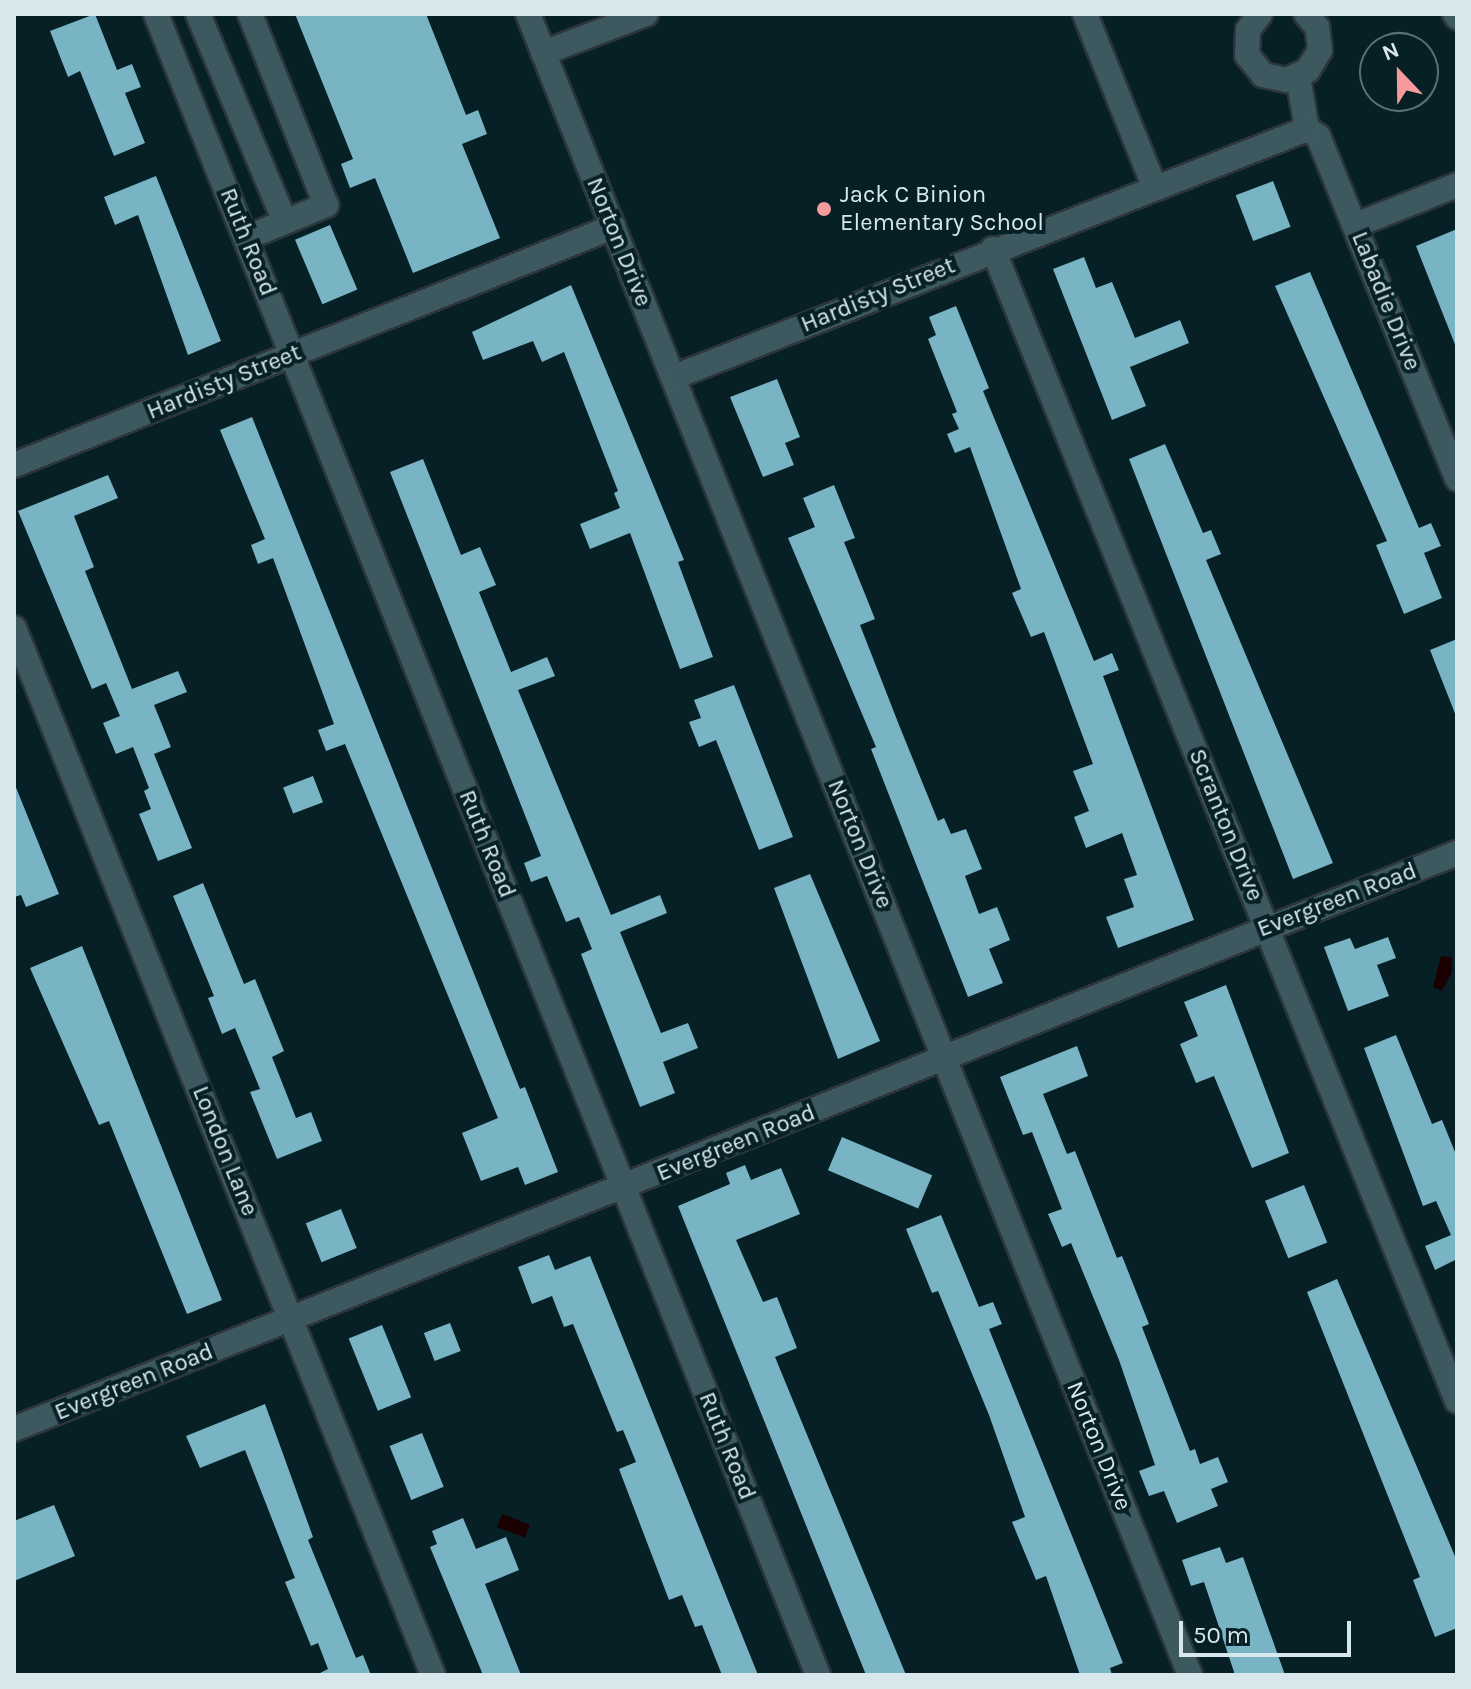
<!DOCTYPE html>
<style>
body{margin:0}
#map{position:relative;width:1471px;height:1689px;overflow:hidden;background:#062026;font-family:Karla,sans-serif}
div>[style]{position:absolute}
.water>*{inset:0;background:#1a0001;transform-origin:0 0}
.building>*{inset:0;background:#79b4c5;transform-origin:0 0}
.roads{filter:drop-shadow(2px 0 #2b353b) drop-shadow(-2px 0 #2b353b) drop-shadow(0 2px #2b353b) drop-shadow(0 -2px #2b353b)}
.minor>*{height:24px;margin:-12px;padding:0 12px;transform-origin:12px;border-radius:12px;background:#3e5860}
.dots>*{width:22px;height:22px;translate:-50% -50%;box-sizing:border-box;border:4px solid #062026;border-radius:50%}
span{translate:-50% -50%;white-space:nowrap;text-align:center;line-height:1.15;-webkit-text-stroke:8px #062026;paint-order:stroke}
.poi-label{font-size:24px;color:#d8e7eb}
.left{translate:0 -50%;text-align:left}
.street-label{font-size:24px;color:#d8e7eb}
.frame{position:absolute;inset:0;border:16px solid #d8e7eb;pointer-events:none}
.north{position:absolute;left:1359px;top:32px;width:80px;height:80px;box-sizing:border-box;background:#062026;border:2px solid #5a7075;border-radius:50%;rotate:338deg;font-size:22px;font-weight:700;line-height:32px;text-align:center;color:#d8e7eb}
.north::after{content:'';display:block;margin:auto;width:28px;height:36px;background:#f59b9e;clip-path:polygon(50% 0,100% 100%,50% 72%,0 100%)}
.scale{position:absolute;left:1179px;top:1621px;width:172px;height:36px;box-sizing:border-box;border:4px solid #d8e7eb;border-top:0;padding-left:10px;font-size:24px;line-height:28px;white-space:nowrap;color:#d8e7eb;-webkit-text-stroke:6px #062026;paint-order:stroke}
</style>
<div id="map">
<div class="water">
<i style="clip-path:polygon(1441px 956px,1452px 957px,1452px 972px,1442px 991px,1433px 987px)"></i>
<i style="left:502px;top:1514px;width:30px;height:14px;rotate:21deg"></i>
</div>
<div class="building">
<i style="clip-path:polygon(95px 14px,117px 70px,132px 64px,141px 87px,125px 93px,145px 143px,114px 156px,80px 71px,68px 77px,50px 31px)"></i>
<i style="clip-path:polygon(295px 14px,426px 14px,466px 115px,478px 110px,487px 134px,462px 144px,500px 238px,413px 273px,375px 178px,350px 188px,341px 164px,353px 159px)"></i>
<i style="clip-path:polygon(156px 176px,221px 341px,188px 355px,138px 215px,115px 225px,104px 197px)"></i>
<i style="left:1273px;top:181px;width:49px;height:40px;rotate:69deg"></i>
<i style="left:330px;top:225px;width:70px;height:38px;rotate:67deg"></i>
<i style="clip-path:polygon(1457px 229px,1457px 347px,1456px 347px,1416px 246px)"></i>
<i style="clip-path:polygon(1084px 257px,1096px 288px,1112px 282px,1135px 338px,1180px 320px,1189px 343px,1130px 367px,1146px 406px,1112px 420px,1053px 269px)"></i>
<i style="clip-path:polygon(1310px 272px,1419px 528px,1431px 523px,1441px 546px,1424px 553px,1442px 598px,1404px 614px,1376px 545px,1387px 541px,1275px 286px)"></i>
<i style="clip-path:polygon(571px 285px,684px 560px,678px 562px,713px 657px,680px 669px,630px 533px,590px 549px,580px 524px,620px 508px,614px 493px,618px 491px,564px 352px,542px 362px,533px 341px,483px 360px,472px 332px)"></i>
<i style="clip-path:polygon(956px 306px,989px 388px,983px 391px,1094px 661px,1112px 653px,1119px 670px,1103px 676px,1194px 920px,1118px 948px,1106px 917px,1134px 907px,1124px 879px,1137px 875px,1122px 833px,1086px 848px,1074px 817px,1089px 811px,1073px 771px,1093px 764px,1044px 632px,1031px 637px,1012px 593px,1021px 589px,970px 447px,955px 453px,947px 434px,959px 429px,952px 414px,957px 412px,928px 339px,936px 335px,929px 317px)"></i>
<i style="clip-path:polygon(777px 379px,800px 437px,785px 443px,794px 465px,763px 477px,730px 397px)"></i>
<i style="clip-path:polygon(252px 417px,520px 1089px,525px 1087px,558px 1172px,525px 1185px,518px 1167px,481px 1181px,462px 1133px,498px 1118px,345px 744px,326px 751px,318px 730px,334px 724px,273px 558px,258px 564px,251px 545px,265px 539px,220px 430px)"></i>
<i style="clip-path:polygon(1165px 444px,1203px 533px,1211px 530px,1221px 554px,1206px 560px,1333px 863px,1293px 879px,1129px 459px)"></i>
<i style="clip-path:polygon(423px 459px,461px 555px,480px 547px,496px 585px,479px 592px,511px 672px,547px 657px,555px 676px,518px 690px,611px 915px,660px 895px,667px 913px,620px 932px,661px 1033px,688px 1023px,698px 1048px,663px 1062px,675px 1093px,640px 1107px,581px 954px,592px 949px,579px 917px,566px 922px,547px 876px,531px 882px,524px 863px,541px 856px,390px 472px)"></i>
<i style="clip-path:polygon(108px 475px,118px 498px,74px 516px,94px 567px,85px 571px,132px 689px,178px 671px,187px 692px,154px 705px,171px 747px,154px 754px,192px 848px,158px 861px,139px 814px,151px 809px,144px 791px,149px 788px,133px 747px,116px 754px,103px 723px,120px 716px,106px 683px,92px 689px,18px 511px)"></i>
<i style="clip-path:polygon(834px 485px,855px 538px,844px 542px,875px 619px,860px 625px,899px 725px,938px 821px,944px 818px,951px 834px,966px 829px,982px 869px,965px 876px,979px 914px,997px 907px,1010px 940px,989px 949px,1003px 983px,968px 997px,871px 749px,876px 747px,788px 538px,815px 527px,803px 498px)"></i>
<i style="clip-path:polygon(1457px 639px,1457px 716px,1456px 716px,1430px 650px)"></i>
<i style="clip-path:polygon(734px 685px,793px 837px,759px 850px,716px 740px,699px 747px,689px 722px,701px 718px,694px 700px)"></i>
<i style="left:313px;top:776px;width:28px;height:32px;rotate:69deg"></i>
<i style="clip-path:polygon(15px 785px,59px 894px,26px 907px,21px 895px,14px 897px)"></i>
<i style="clip-path:polygon(810px 874px,880px 1041px,838px 1059px,774px 888px)"></i>
<i style="clip-path:polygon(203px 883px,244px 984px,255px 979px,284px 1051px,272px 1057px,296px 1118px,311px 1112px,322px 1141px,277px 1159px,250px 1092px,260px 1089px,235px 1028px,222px 1034px,208px 998px,214px 996px,173px 896px)"></i>
<i style="clip-path:polygon(1388px 937px,1396px 958px,1377px 965px,1389px 996px,1348px 1011px,1324px 947px,1350px 938px,1355px 949px)"></i>
<i style="clip-path:polygon(82px 946px,222px 1300px,187px 1314px,109px 1121px,99px 1125px,30px 968px)"></i>
<i style="clip-path:polygon(1226px 985px,1289px 1153px,1252px 1168px,1214px 1076px,1196px 1083px,1180px 1044px,1198px 1036px,1184px 1002px)"></i>
<i style="clip-path:polygon(1396px 1035px,1432px 1124px,1442px 1120px,1457px 1157px,1457px 1259px,1435px 1270px,1425px 1246px,1451px 1235px,1436px 1201px,1423px 1206px,1364px 1048px)"></i>
<i style="clip-path:polygon(1077px 1046px,1088px 1076px,1043px 1094px,1067px 1154px,1075px 1151px,1117px 1258px,1122px 1256px,1149px 1324px,1142px 1327px,1190px 1451px,1195px 1449px,1200px 1464px,1218px 1457px,1228px 1482px,1211px 1489px,1218px 1506px,1177px 1523px,1164px 1491px,1149px 1496px,1139px 1471px,1155px 1465px,1119px 1360px,1071px 1243px,1062px 1247px,1048px 1214px,1062px 1209px,1032px 1132px,1023px 1135px,1000px 1077px)"></i>
<i style="left:842px;top:1137px;width:98px;height:36px;rotate:23deg"></i>
<i style="clip-path:polygon(745px 1165px,751px 1180px,781px 1168px,800px 1214px,736px 1240px,763px 1302px,777px 1297px,797px 1348px,775px 1357px,906px 1675px,866px 1675px,678px 1206px,730px 1184px,726px 1173px)"></i>
<i style="left:1304px;top:1185px;width:62px;height:42px;rotate:68deg"></i>
<i style="left:341px;top:1209px;width:42px;height:38px;rotate:68deg"></i>
<i style="clip-path:polygon(941px 1215px,979px 1307px,993px 1302px,1002px 1324px,989px 1329px,1123px 1663px,1110px 1668px,1112px 1675px,1080px 1675px,1046px 1576px,1036px 1580px,1012px 1522px,1025px 1517px,989px 1415px,938px 1291px,932px 1293px,906px 1229px)"></i>
<i style="clip-path:polygon(549px 1255px,555px 1270px,590px 1256px,758px 1675px,722px 1675px,702px 1625px,695px 1627px,682px 1595px,669px 1600px,619px 1469px,636px 1462px,623px 1430px,617px 1432px,573px 1324px,564px 1327px,552px 1296px,532px 1304px,518px 1267px)"></i>
<i style="clip-path:polygon(1337px 1279px,1457px 1561px,1457px 1628px,1435px 1637px,1413px 1580px,1420px 1577px,1307px 1292px)"></i>
<i style="left:450px;top:1323px;width:30px;height:28px;rotate:69deg"></i>
<i style="left:382px;top:1325px;width:78px;height:36px;rotate:68deg"></i>
<i style="clip-path:polygon(265px 1404px,313px 1537px,308px 1540px,356px 1658px,363px 1655px,371px 1675px,316px 1675px,328px 1669px,318px 1643px,311px 1646px,285px 1582px,295px 1578px,245px 1450px,200px 1468px,186px 1436px)"></i>
<i style="left:422px;top:1433px;width:58px;height:35px;rotate:68deg"></i>
<i style="clip-path:polygon(54px 1505px,75px 1556px,14px 1581px,14px 1521px)"></i>
<i style="clip-path:polygon(463px 1518px,476px 1549px,506px 1537px,519px 1570px,485px 1584px,521px 1675px,483px 1675px,430px 1547px,437px 1544px,432px 1531px)"></i>
<i style="clip-path:polygon(1220px 1547px,1226px 1563px,1243px 1557px,1285px 1675px,1235px 1675px,1204px 1582px,1191px 1586px,1182px 1560px)"></i>
</div>
<div class="roads">
<div class="minor">
<i style="left:156px;top:14px;width:1788px;rotate:68.27deg"></i>
<i style="left:198px;top:14px;width:225px;rotate:67.3deg"></i>
<i style="left:528px;top:14px;width:1788px;rotate:68.27deg"></i>
<i style="left:1085px;top:14px;width:185px;rotate:68.1deg"></i>
<i style="left:1260px;top:14px;width:20px;rotate:127deg"></i>
<i style="left:1248px;top:30px;width:25px;rotate:92deg"></i>
<i style="left:1247px;top:55px;width:26px;rotate:51deg"></i>
<i style="left:1263px;top:75px;width:25px;rotate:12deg"></i>
<i style="left:1287px;top:80px;width:23px;rotate:-25deg"></i>
<i style="left:1308px;top:70px;width:23px;rotate:-59deg"></i>
<i style="left:1320px;top:50px;width:23px;rotate:-97deg"></i>
<i style="left:1317px;top:27px;width:17px;rotate:-130deg"></i>
<i style="left:1455px;top:14px;width:4px;rotate:56deg"></i>
<i style="left:543px;top:53px;width:110px;rotate:-20.7deg"></i>
<i style="left:1298px;top:77px;width:53px;rotate:80.2deg"></i>
<i style="left:1307px;top:129px;width:13px;rotate:32deg"></i>
<i style="left:1318px;top:136px;width:370px;rotate:67.9deg"></i>
<i style="left:1356px;top:225px;width:109px;rotate:-21.6deg"></i>
<i style="left:246px;top:238px;width:87px;rotate:-22.4deg"></i>
<i style="left:326px;top:205px;width:206px;rotate:-111.7deg"></i>
<i style="left:993px;top:249px;width:1242px;rotate:68.06deg"></i>
<i style="left:674px;top:377px;width:680px;rotate:-21.39deg"></i>
<i style="left:14px;top:465px;width:645px;rotate:-21.67deg"></i>
<i style="left:14px;top:628px;width:1128px;rotate:68.19deg"></i>
<i style="left:14px;top:1429px;width:1554px;rotate:-21.76deg"></i>
</div>
</div>
<div class="dots">
<i style="left:824px;top:209px;background:#f59b9e"></i>
</div>
<div class="poi-label">
<span class="left" style="left:840px;top:209px">Jack C Binion<br>Elementary School</span>
</div>
<div class="street-label">
<span style="left:248px;top:242px;rotate:68deg">Ruth Road</span>
<span style="left:619px;top:242px;rotate:68deg">Norton Drive</span>
<span style="left:878px;top:295px;rotate:-22deg">Hardisty Street</span>
<span style="left:1386px;top:301px;rotate:68deg">Labadie Drive</span>
<span style="left:224px;top:382px;rotate:-22deg">Hardisty Street</span>
<span style="left:1226px;top:825px;rotate:68deg">Scranton Drive</span>
<span style="left:487px;top:844px;rotate:68deg">Ruth Road</span>
<span style="left:860px;top:844px;rotate:68deg">Norton Drive</span>
<span style="left:1337px;top:900px;rotate:-21deg">Evergreen Road</span>
<span style="left:736px;top:1143px;rotate:-22deg">Evergreen Road</span>
<span style="left:225px;top:1151px;rotate:68deg">London Lane</span>
<span style="left:134px;top:1382px;rotate:-22deg">Evergreen Road</span>
<span style="left:727px;top:1446px;rotate:68deg">Ruth Road</span>
<span style="left:1099px;top:1446px;rotate:68deg">Norton Drive</span>
</div>
<div class="frame"></div>
<div class="north">N</div>
<div class="scale">50 m</div>
</div>
